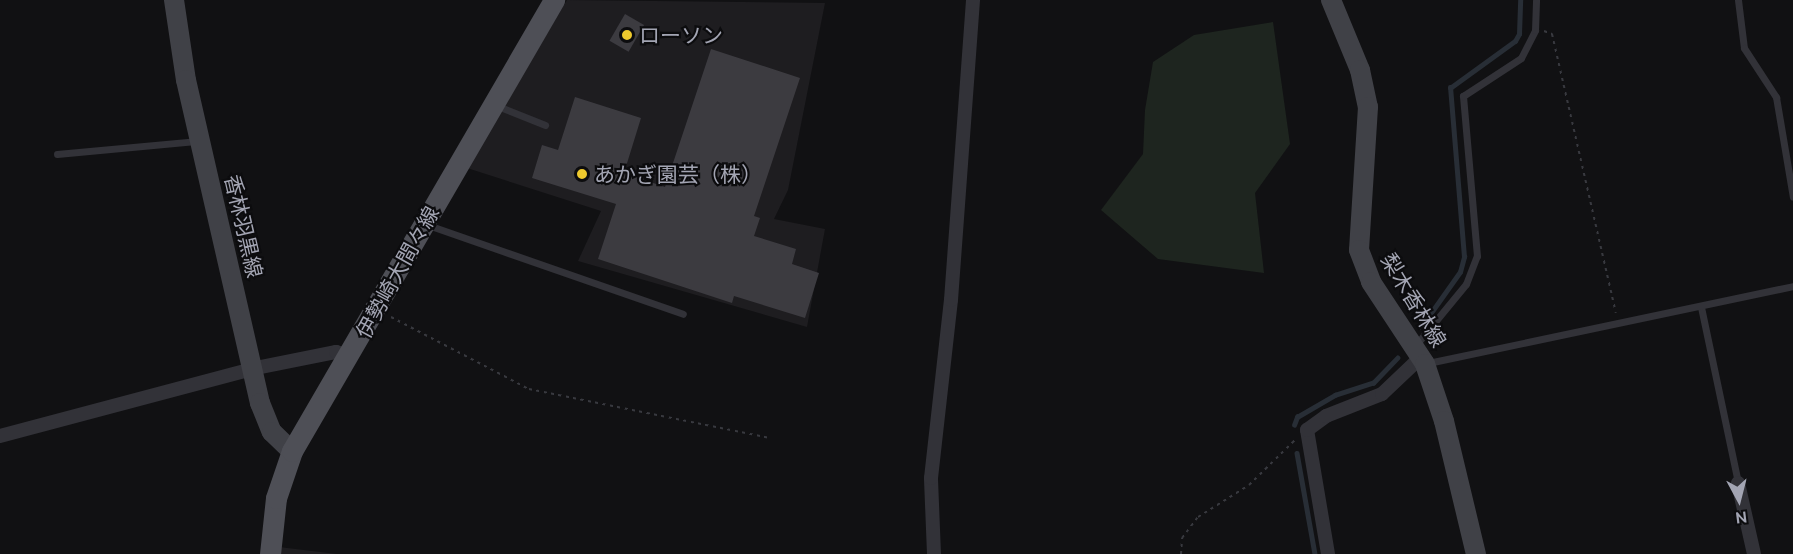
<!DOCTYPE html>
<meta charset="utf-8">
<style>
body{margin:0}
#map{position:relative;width:1793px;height:554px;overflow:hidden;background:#111113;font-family:Ubuntu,"Noto Sans JP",sans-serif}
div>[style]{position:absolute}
.built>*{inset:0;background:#1e1d20}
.green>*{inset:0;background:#1e251f}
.stream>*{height:4.5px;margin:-2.25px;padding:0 2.25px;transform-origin:2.25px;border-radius:2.25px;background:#282e36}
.building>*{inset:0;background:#3c3b40;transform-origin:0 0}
.path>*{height:2px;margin-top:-1px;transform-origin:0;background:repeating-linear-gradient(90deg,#38393f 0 3px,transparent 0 7.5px)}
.lane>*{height:7px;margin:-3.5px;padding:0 3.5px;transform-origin:3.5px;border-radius:3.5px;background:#323238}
.street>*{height:14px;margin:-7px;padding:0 7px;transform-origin:7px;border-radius:7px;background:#323238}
.secondary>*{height:20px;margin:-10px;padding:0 10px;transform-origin:10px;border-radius:10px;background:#404147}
.primary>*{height:21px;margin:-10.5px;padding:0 10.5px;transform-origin:10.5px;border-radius:10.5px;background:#4e4f56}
.dots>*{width:16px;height:16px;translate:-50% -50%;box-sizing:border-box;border:3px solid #0c0c0e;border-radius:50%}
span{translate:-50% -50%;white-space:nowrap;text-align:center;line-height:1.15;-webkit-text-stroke:4.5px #0c0c0e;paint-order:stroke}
.poi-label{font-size:21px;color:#a3a5b3}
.left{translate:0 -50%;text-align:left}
.street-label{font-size:21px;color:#a3a5b3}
.north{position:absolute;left:1709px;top:470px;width:60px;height:60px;-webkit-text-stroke:4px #0c0c0e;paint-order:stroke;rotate:173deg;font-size:16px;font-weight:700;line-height:24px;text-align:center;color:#a3a5b3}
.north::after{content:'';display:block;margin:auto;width:21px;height:27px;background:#a3a5b3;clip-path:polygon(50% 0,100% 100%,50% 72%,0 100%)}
</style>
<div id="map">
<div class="built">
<i style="clip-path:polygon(567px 0,825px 3px,788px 190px,774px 219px,825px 229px,807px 327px,578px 261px,601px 211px,467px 168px)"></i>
<i style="clip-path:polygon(280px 547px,287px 548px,337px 554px,280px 554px)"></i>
</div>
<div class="green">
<i style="clip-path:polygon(1273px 22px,1290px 144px,1255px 193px,1264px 273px,1158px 259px,1101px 210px,1143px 154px,1145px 110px,1153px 62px,1194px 35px)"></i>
</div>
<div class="stream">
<i style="left:1421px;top:327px;width:67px;rotate:-54.7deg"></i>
<i style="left:1460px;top:272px;width:16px;rotate:-75deg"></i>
<i style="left:1464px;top:257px;width:170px;rotate:-94.7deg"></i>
<i style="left:1450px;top:88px;width:80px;rotate:-35.9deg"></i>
<i style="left:1515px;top:41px;width:8px;rotate:-60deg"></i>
<i style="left:1519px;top:34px;width:34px;rotate:-88deg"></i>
<i style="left:1294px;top:425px;width:9px;rotate:-69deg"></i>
<i style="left:1297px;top:417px;width:44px;rotate:-30.1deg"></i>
<i style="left:1335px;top:395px;width:40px;rotate:-18deg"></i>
<i style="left:1373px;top:383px;width:35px;rotate:-46deg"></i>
<i style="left:1297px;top:453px;width:103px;rotate:79.9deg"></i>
</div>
<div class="building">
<i style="left:625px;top:14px;width:22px;height:31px;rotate:30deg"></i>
<i style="clip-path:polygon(711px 49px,800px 78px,754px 216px,760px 218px,754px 236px,796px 249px,792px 264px,819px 273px,805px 318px,734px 296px,732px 303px,598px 259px,616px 204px,532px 178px,542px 145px,558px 150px,575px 97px,641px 118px,624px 173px,665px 187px)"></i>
</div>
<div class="path">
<i style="left:1544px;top:31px;width:9px;rotate:21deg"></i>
<i style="left:1552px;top:34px;width:286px;rotate:77.1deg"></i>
<i style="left:391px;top:317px;width:156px;rotate:27.6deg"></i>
<i style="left:529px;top:389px;width:245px;rotate:11.5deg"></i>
<i style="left:1181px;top:554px;width:16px;rotate:-86deg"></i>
<i style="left:1182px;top:538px;width:26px;rotate:-53deg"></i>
<i style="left:1198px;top:517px;width:60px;rotate:-32.1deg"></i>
<i style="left:1249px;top:485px;width:64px;rotate:-44.4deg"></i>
</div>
<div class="lane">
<i style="left:1738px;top:0;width:48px;rotate:82.9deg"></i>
<i style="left:1744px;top:48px;width:59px;rotate:56.9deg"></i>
<i style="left:1776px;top:97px;width:101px;rotate:80.4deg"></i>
<i style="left:495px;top:105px;width:54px;rotate:21.8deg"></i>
<i style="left:57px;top:154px;width:142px;rotate:-5.3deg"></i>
<i style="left:425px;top:224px;width:273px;rotate:19.2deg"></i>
<i style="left:1701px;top:307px;width:180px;rotate:78.1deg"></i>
<i style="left:1415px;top:346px;width:80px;rotate:-50.6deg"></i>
<i style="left:1466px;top:284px;width:30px;rotate:-69deg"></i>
<i style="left:1477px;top:256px;width:161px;rotate:-95deg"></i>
<i style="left:1463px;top:96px;width:69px;rotate:-33.2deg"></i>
<i style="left:1521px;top:58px;width:31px;rotate:-63deg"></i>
<i style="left:1535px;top:30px;width:30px;rotate:-88deg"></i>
<i style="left:1428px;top:363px;width:373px;rotate:-11.9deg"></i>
</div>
<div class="street">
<i style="left:0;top:436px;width:260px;rotate:-14.9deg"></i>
<i style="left:251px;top:369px;width:87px;rotate:-11.3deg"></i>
<i style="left:336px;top:352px;width:14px;rotate:17deg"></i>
<i style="left:1738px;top:483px;width:73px;rotate:77.3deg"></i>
<i style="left:934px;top:554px;width:76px;rotate:-92.3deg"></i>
<i style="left:931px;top:478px;width:179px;rotate:-83.6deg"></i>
<i style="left:951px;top:300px;width:301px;rotate:-85.8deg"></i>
<i style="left:1328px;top:554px;width:126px;rotate:-99.6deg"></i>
<i style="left:1307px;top:430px;width:24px;rotate:-36deg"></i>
<i style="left:1326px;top:416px;width:60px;rotate:-21.4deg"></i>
<i style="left:1382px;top:394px;width:55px;rotate:-43.5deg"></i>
</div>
<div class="secondary">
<i style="left:174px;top:0;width:81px;rotate:81.5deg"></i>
<i style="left:186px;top:80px;width:331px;rotate:77.1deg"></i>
<i style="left:260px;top:403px;width:31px;rotate:68deg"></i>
<i style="left:272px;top:432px;width:28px;rotate:44deg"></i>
<i style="left:1331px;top:0;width:76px;rotate:67.5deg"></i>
<i style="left:1360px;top:70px;width:38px;rotate:78deg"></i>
<i style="left:1368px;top:107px;width:143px;rotate:93.6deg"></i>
<i style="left:1359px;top:250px;width:34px;rotate:69deg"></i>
<i style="left:1371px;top:282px;width:98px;rotate:56.6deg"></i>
<i style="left:1425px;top:364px;width:60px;rotate:71.6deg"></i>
<i style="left:1444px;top:421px;width:137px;rotate:76.5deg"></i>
</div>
<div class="primary">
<i style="left:270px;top:554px;width:56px;rotate:-83.9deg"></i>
<i style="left:276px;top:498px;width:50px;rotate:-71.2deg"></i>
<i style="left:292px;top:451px;width:522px;rotate:-59.85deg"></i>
</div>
<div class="dots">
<i style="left:627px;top:35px;background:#eec92e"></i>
<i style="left:582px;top:174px;background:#eec92e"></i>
</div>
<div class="poi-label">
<span class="left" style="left:639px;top:35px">ローソン</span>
<span class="left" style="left:594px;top:174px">あかぎ園芸（株）</span>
</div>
<div class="street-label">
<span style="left:244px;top:226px;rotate:77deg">香林羽黒線</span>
<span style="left:397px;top:272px;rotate:-61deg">伊勢崎大間々線</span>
<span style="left:1414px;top:300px;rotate:59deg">梨木香林線</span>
</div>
<div class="north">N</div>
</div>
